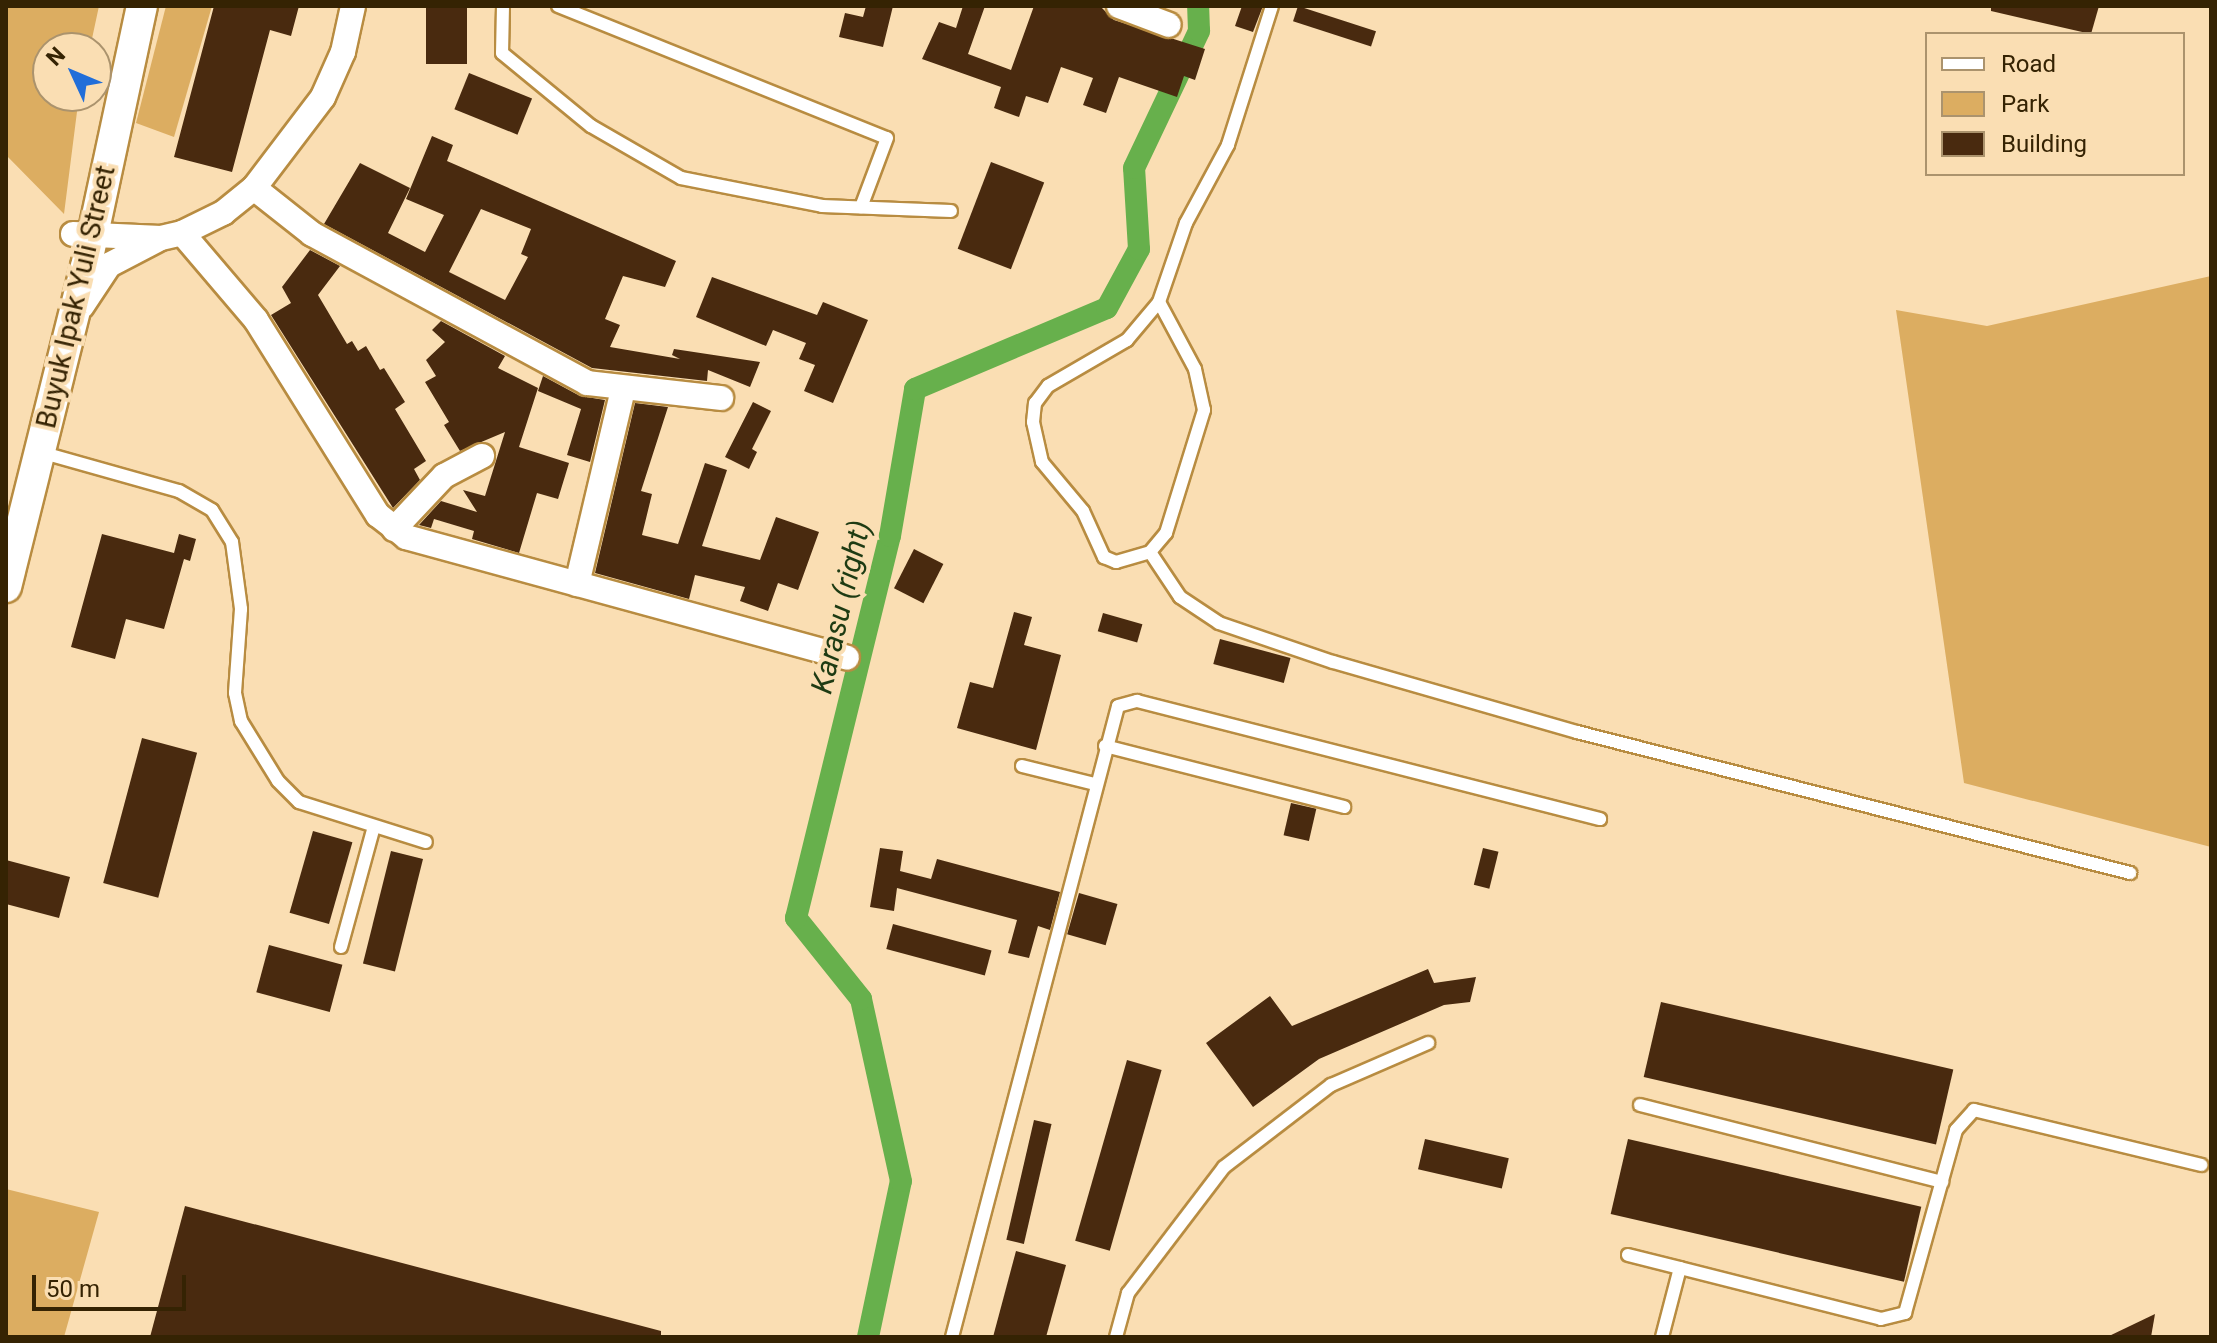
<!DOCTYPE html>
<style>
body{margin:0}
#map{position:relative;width:2217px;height:1343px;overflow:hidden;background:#fadeb3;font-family:Roboto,sans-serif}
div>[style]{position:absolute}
.green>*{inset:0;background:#dcad61}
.canal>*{height:22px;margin:-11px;padding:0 11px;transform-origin:11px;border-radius:11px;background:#67b04c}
.building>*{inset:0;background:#492a0f;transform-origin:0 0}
.roads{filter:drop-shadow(2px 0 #b88c41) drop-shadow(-2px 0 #b88c41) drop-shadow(0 2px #b88c41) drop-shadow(0 -2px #b88c41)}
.service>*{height:12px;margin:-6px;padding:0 6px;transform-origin:6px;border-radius:6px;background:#fff}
.minor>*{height:24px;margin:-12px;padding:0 12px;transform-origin:12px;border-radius:12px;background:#fff}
.tertiary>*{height:30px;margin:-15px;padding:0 15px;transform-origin:15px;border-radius:15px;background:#fff}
span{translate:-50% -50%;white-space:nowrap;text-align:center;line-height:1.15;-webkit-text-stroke:8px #fadeb3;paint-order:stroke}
.street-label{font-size:28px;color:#352303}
.water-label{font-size:30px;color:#1e3b13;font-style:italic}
.frame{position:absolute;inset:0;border:8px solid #352303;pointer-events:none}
.legend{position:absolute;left:1925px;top:32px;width:260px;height:144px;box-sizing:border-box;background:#fadeb3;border:2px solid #ab936d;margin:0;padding:10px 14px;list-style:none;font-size:24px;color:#352303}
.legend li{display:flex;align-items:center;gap:16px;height:40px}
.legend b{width:40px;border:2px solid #ab936d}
.north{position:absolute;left:32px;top:32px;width:80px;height:80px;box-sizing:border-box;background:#fadeb3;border:2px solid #ab936d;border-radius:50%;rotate:314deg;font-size:22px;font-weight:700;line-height:32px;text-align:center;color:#352303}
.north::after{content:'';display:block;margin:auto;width:28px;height:36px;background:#216ed9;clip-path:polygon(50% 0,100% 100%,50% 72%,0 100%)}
.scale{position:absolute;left:32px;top:1275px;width:154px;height:36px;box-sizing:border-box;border:4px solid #352303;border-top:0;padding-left:10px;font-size:24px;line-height:28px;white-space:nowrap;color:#352303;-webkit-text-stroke:6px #fadeb3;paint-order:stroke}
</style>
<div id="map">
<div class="green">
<i style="clip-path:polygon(6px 6px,99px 6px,90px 48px,48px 48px,48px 96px,79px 96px,64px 214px,6px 155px)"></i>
<i style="clip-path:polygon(166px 6px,212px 6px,174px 137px,136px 123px)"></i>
<i style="clip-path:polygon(2211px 276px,2211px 847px,1964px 783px,1896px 310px,1987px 326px)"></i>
<i style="clip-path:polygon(6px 1189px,99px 1212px,64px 1337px,6px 1337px)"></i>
</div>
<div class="canal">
<i style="left:868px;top:1337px;width:159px;rotate:-78.1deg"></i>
<i style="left:901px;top:1181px;width:186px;rotate:-102.4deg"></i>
<i style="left:861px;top:999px;width:104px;rotate:-128.7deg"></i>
<i style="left:796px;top:918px;width:393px;rotate:-76.2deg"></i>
<i style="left:890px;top:536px;width:149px;rotate:-80.3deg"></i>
<i style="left:915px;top:389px;width:208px;rotate:-22.9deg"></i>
<i style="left:1107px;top:308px;width:67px;rotate:-61.5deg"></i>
<i style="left:1139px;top:249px;width:81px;rotate:-93.5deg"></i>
<i style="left:1134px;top:168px;width:152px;rotate:-64.6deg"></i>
<i style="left:1199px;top:31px;width:25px;rotate:-92deg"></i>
</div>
<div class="building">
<i style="clip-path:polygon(214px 6px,299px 6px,291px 36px,270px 30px,232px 172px,174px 157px)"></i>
<i style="left:426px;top:6px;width:41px;height:58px"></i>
<i style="clip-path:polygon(866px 6px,893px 6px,883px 47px,839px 37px,845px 13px,863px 17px)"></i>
<i style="clip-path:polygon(963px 6px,985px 6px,968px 54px,1011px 70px,1034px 6px,1100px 6px,1114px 20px,1205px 49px,1195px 80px,1184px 76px,1177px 97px,1119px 77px,1106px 113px,1083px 105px,1093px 78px,1061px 67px,1048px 103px,1026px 96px,1019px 117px,994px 108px,1001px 87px,922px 59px,939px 22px,956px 28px)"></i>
<i style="clip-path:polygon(1242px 6px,1263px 6px,1253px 32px,1235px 26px)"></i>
<i style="left:1298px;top:6px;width:82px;height:16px;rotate:18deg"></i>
<i style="clip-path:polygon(1991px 6px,2099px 6px,2091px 34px,1991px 11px)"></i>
<i style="left:469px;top:73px;width:68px;height:39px;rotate:22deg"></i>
<i style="clip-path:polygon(evenodd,432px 136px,453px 145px,447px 161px,676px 261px,665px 287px,623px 276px,605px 319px,620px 325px,610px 347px,680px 359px,672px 355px,674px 349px,760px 362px,750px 387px,708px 370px,707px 381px,592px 368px,324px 224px,360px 163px,410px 188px,388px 233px,425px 252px,444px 215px,406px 199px,432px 136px,481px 209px,531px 229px,521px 254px,528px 257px,505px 300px,449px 272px,481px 209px)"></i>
<i style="left:991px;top:162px;width:57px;height:93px;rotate:21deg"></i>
<i style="clip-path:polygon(310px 250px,340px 266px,318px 295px,347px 344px,352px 341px,358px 351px,366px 346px,380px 370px,384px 368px,405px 402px,395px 409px,426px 461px,414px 469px,420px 480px,393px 508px,271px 315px,291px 303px,282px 287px)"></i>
<i style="clip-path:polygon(712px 277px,817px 315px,823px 302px,868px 320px,833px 403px,804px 391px,815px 365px,799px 359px,806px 343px,773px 330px,766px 346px,696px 317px)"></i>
<i style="clip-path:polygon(441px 321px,505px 356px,498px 368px,538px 388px,519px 447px,569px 463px,558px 499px,537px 493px,519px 553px,472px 539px,474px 531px,434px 519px,431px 528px,419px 525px,441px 501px,477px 512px,463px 490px,485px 496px,505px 432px,460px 451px,444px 425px,449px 422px,425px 382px,436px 376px,426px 360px,445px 342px,432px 330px)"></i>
<i style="clip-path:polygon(543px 376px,580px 396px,605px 400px,590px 462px,567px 455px,581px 409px,538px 391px)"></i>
<i style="clip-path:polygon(753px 402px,771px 411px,752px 449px,757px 452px,749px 469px,725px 457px)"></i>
<i style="clip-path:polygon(635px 403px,668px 407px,641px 491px,652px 494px,642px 535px,678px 544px,705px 463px,727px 470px,702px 546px,760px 560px,776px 517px,819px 532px,798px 590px,778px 583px,768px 611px,740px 601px,745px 587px,695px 575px,689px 599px,595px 573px)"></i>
<i style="clip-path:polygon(102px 534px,174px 553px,179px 534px,196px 539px,190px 561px,184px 559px,164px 629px,126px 619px,115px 659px,71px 647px)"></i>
<i style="left:914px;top:549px;width:33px;height:44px;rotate:27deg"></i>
<i style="clip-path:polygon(1014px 612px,1032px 617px,1024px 645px,1061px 655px,1036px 750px,957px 728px,970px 682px,993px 688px)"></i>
<i style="left:1103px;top:613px;width:41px;height:19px;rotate:16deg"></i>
<i style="left:1220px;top:639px;width:73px;height:26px;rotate:15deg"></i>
<i style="left:142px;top:738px;width:57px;height:150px;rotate:15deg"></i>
<i style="left:1291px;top:803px;width:26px;height:33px;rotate:13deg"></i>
<i style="left:313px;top:831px;width:41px;height:85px;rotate:16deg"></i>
<i style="clip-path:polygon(880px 848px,903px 851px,900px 871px,931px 879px,937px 859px,1060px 892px,1050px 930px,1038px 926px,1029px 958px,1008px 953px,1017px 920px,897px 888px,894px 911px,870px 907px)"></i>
<i style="left:1483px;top:848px;width:16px;height:38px;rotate:14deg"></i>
<i style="left:391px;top:851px;width:33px;height:116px;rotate:14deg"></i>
<i style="clip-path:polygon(6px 860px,70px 877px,59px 918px,6px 904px)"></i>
<i style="left:1079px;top:893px;width:40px;height:43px;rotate:16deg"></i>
<i style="left:893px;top:924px;width:102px;height:26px;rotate:15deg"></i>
<i style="left:269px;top:945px;width:76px;height:49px;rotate:15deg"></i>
<i style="clip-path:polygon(1428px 969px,1434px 983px,1476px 977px,1470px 1002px,1444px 1005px,1319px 1059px,1253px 1107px,1206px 1043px,1270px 996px,1292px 1026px)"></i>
<i style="left:1661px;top:1002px;width:300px;height:77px;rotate:13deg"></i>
<i style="left:1127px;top:1060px;width:36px;height:188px;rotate:16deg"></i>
<i style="left:1034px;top:1120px;width:18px;height:123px;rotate:13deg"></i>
<i style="left:1425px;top:1139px;width:86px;height:31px;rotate:13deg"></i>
<i style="left:1628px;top:1139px;width:301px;height:77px;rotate:13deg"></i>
<i style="clip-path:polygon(185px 1206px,661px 1331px,661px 1337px,150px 1337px)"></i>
<i style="clip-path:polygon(1016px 1251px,1066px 1265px,1046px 1337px,993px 1337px)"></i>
<i style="clip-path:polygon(2155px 1314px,2151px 1337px,2107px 1337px)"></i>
</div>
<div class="roads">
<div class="service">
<i style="left:503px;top:6px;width:47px;rotate:91.2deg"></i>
<i style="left:502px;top:53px;width:115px;rotate:39.4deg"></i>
<i style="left:591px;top:126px;width:104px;rotate:30deg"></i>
<i style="left:681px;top:178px;width:144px;rotate:11.2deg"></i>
<i style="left:822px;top:206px;width:129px;rotate:2.2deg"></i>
<i style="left:558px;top:6px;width:354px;rotate:21.9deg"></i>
<i style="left:887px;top:138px;width:74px;rotate:110.6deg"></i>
<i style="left:1272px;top:6px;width:146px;rotate:107.6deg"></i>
<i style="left:1228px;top:145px;width:89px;rotate:118.3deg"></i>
<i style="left:1186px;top:223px;width:83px;rotate:108.9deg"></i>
<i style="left:1159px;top:302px;width:50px;rotate:130.1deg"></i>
<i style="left:1127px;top:340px;width:91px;rotate:149.8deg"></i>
<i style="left:1048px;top:386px;width:21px;rotate:127deg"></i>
<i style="left:1035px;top:403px;width:19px;rotate:96deg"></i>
<i style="left:1033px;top:422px;width:41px;rotate:77.3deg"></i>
<i style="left:1042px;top:462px;width:64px;rotate:50.1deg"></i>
<i style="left:1083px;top:511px;width:51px;rotate:65.5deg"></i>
<i style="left:1104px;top:557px;width:13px;rotate:23deg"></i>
<i style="left:1116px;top:562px;width:35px;rotate:-16deg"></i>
<i style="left:1150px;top:552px;width:54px;rotate:56.3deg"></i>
<i style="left:1180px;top:597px;width:47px;rotate:33.7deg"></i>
<i style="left:1219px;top:623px;width:120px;rotate:18.9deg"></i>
<i style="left:1333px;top:662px;width:254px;rotate:16deg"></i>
<i style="left:1577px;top:732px;width:571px;rotate:14.3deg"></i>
<i style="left:40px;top:452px;width:144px;rotate:15.7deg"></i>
<i style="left:179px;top:491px;width:38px;rotate:30deg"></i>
<i style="left:212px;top:510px;width:38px;rotate:58deg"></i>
<i style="left:232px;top:542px;width:68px;rotate:82.3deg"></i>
<i style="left:241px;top:609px;width:84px;rotate:94.1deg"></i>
<i style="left:235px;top:693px;width:29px;rotate:78deg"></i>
<i style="left:241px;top:721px;width:70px;rotate:58.3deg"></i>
<i style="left:278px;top:781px;width:30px;rotate:45deg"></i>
<i style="left:299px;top:802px;width:133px;rotate:17.5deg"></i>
<i style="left:1150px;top:552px;width:25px;rotate:-50deg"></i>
<i style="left:1166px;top:533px;width:129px;rotate:-72.8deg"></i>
<i style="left:1204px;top:410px;width:42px;rotate:-102.4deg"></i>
<i style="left:1195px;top:369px;width:76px;rotate:-118.2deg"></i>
<i style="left:1105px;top:746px;width:247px;rotate:14.3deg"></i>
<i style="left:1022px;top:766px;width:75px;rotate:13.9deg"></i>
<i style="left:341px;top:947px;width:125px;rotate:-74.7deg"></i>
<i style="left:1640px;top:1105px;width:312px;rotate:14.3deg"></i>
<i style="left:1628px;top:1255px;width:54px;rotate:14deg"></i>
<i style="left:952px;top:1337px;width:652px;rotate:-75.26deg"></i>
<i style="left:1118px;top:706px;width:20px;rotate:-15deg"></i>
<i style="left:1137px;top:701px;width:478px;rotate:14.3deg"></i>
<i style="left:1116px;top:1337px;width:46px;rotate:-74.7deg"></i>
<i style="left:1128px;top:1293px;width:158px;rotate:-52.7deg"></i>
<i style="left:1224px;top:1167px;width:135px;rotate:-37.5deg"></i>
<i style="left:1331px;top:1085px;width:106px;rotate:-23.4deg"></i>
<i style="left:1662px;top:1337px;width:71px;rotate:-75.4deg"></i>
<i style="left:1680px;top:1268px;width:207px;rotate:14.2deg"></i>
<i style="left:1881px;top:1319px;width:25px;rotate:-14deg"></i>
<i style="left:1905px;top:1313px;width:190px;rotate:-74.4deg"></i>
<i style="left:1956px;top:1130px;width:27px;rotate:-48deg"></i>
<i style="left:1974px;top:1110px;width:234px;rotate:13.6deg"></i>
</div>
<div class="minor">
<i style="left:1119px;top:6px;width:53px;rotate:20.8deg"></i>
<i style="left:254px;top:188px;width:74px;rotate:38.4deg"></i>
<i style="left:312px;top:234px;width:313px;rotate:28.4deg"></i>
<i style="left:587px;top:383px;width:135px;rotate:6.4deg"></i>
<i style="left:182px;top:233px;width:114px;rotate:49.6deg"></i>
<i style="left:256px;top:320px;width:230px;rotate:58deg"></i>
<i style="left:378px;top:515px;width:36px;rotate:38deg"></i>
<i style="left:406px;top:537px;width:457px;rotate:15.3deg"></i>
<i style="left:73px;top:234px;width:88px;rotate:2.6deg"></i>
<i style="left:161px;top:238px;width:22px;rotate:-13deg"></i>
<i style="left:182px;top:233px;width:46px;rotate:-26deg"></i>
<i style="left:223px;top:213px;width:40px;rotate:-39deg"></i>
<i style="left:254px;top:188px;width:114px;rotate:-52.8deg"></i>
<i style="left:323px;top:97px;width:49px;rotate:-66deg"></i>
<i style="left:343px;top:52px;width:47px;rotate:-77.7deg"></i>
<i style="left:82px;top:306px;width:49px;rotate:-56.6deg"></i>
<i style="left:109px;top:265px;width:54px;rotate:-27.5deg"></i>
<i style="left:394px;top:529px;width:73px;rotate:-46.7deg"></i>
<i style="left:444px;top:476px;width:43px;rotate:-27.8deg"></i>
<i style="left:577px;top:584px;width:200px;rotate:-76.7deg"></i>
</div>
<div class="tertiary">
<i style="left:6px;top:587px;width:330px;rotate:-76deg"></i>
<i style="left:86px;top:267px;width:267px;rotate:-77.9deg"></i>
</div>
</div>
<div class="street-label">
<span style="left:76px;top:297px;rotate:-77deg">Buyuk Ipak Yuli Street</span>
</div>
<div class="water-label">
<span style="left:841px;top:607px;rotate:-77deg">Karasu (right)</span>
</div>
<div class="frame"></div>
<ul class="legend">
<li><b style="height:10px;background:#fff"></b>Road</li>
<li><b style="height:22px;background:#dcad61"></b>Park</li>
<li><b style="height:22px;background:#492a0f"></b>Building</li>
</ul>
<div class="north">N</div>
<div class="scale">50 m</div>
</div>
